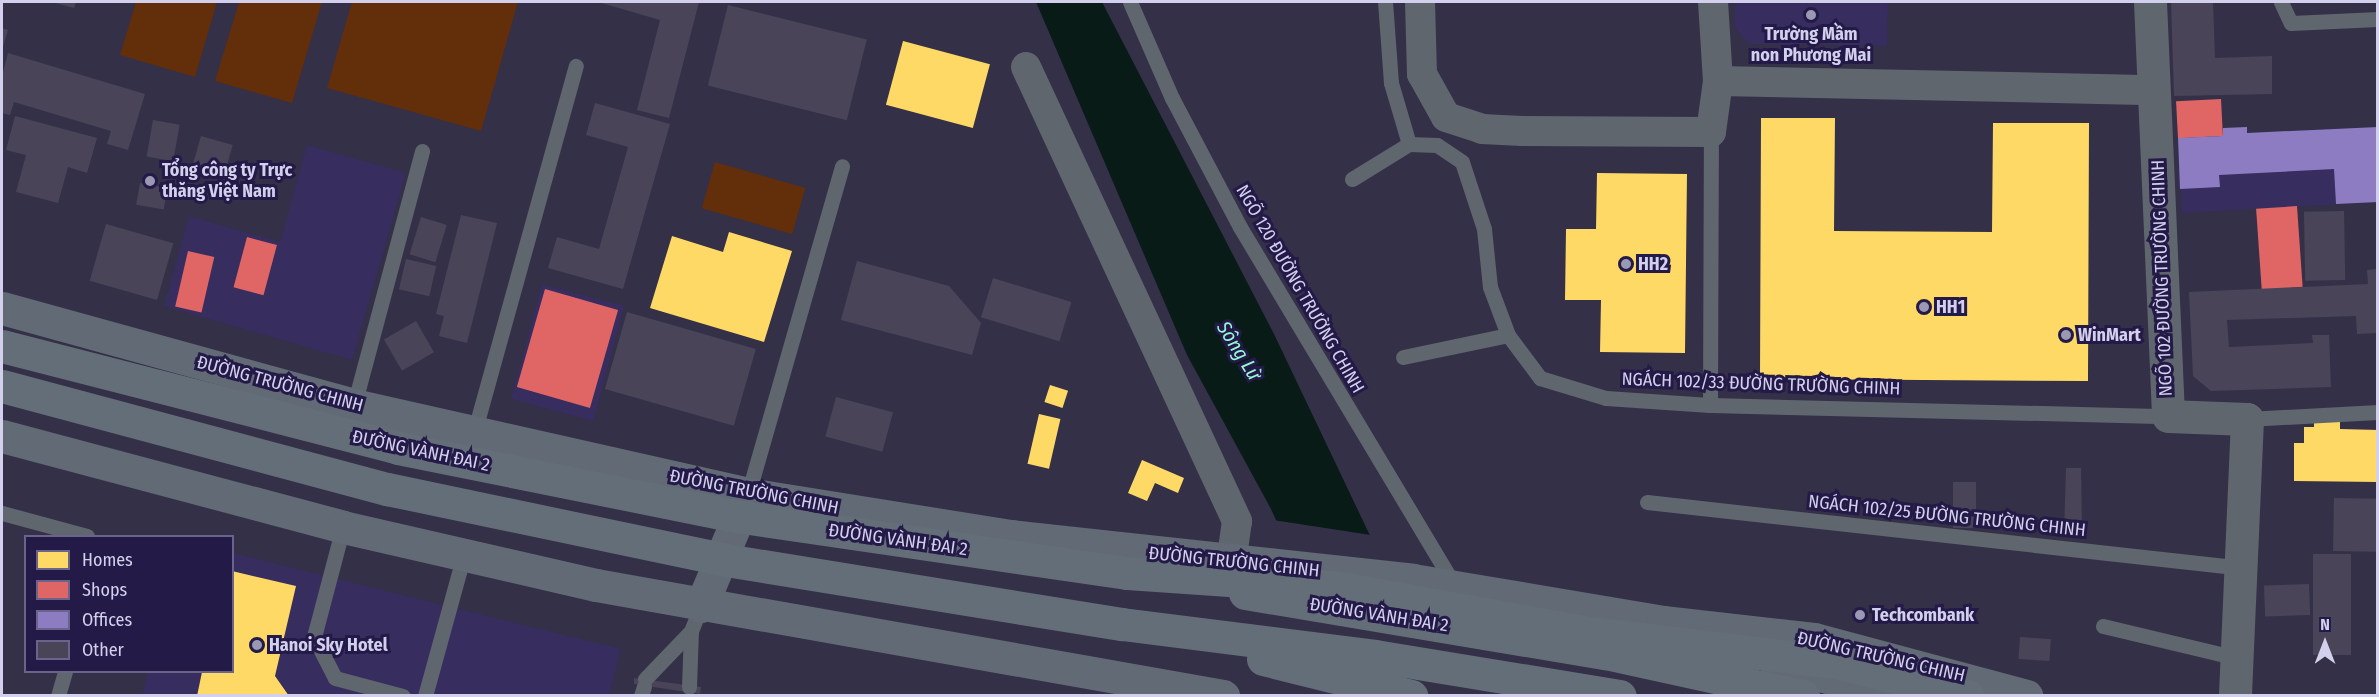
<!DOCTYPE html>
<meta charset="utf-8">
<style>
body{margin:0}
#map{position:relative;width:2379px;height:697px;overflow:hidden;background:#343048;font-family:"Fira Sans Condensed",sans-serif}
div>[style]{position:absolute}
.built>*{inset:0;background:#372d5f;transform-origin:0 0}
.green>*{inset:0;background:#632e0a;transform-origin:0 0}
.water>*{inset:0;background:#091b17}
.pier>*{inset:0;background:#343048}
.homes>*{inset:0;background:#ffd966;transform-origin:0 0}
.shops>*{inset:0;background:#e06666;transform-origin:0 0}
.offices>*{inset:0;background:#8e7cc3}
.building>*{inset:0;background:#4a4458;transform-origin:0 0}
.service>*{height:15px;margin:-7.5px;padding:0 7.5px;transform-origin:7.5px;border-radius:7.5px;background:#5f666e}
.minor>*{height:30px;margin:-15px;padding:0 15px;transform-origin:15px;border-radius:15px;background:#5f666e}
.tertiary>*{height:33px;margin:-16.5px;padding:0 16.5px;transform-origin:16.5px;border-radius:16.5px;background:#5f666e}
.primary>*{height:33px;margin:-16.5px;padding:0 16.5px;transform-origin:16.5px;border-radius:16.5px;background:#616a75}
.trunk>*{height:33px;margin:-16.5px;padding:0 16.5px;transform-origin:16.5px;border-radius:16.5px;background:#646e78}
.trunk-bridge>*{height:33px;margin:-16.5px;padding:0 16.5px;transform-origin:16.5px;border-radius:16.5px;background:#646e78}
.dots>*{width:16px;height:16px;translate:-50% -50%;box-sizing:border-box;border:3px solid #241a48;border-radius:50%}
span{translate:-50% -50%;white-space:nowrap;text-align:center;line-height:1.15;-webkit-text-stroke:6px #241a48;paint-order:stroke}
.poi-label{font-size:18px;color:#d3d0ee;font-weight:700}
.left{translate:0 -50%;text-align:left}
.street-label{font-size:18px;color:#d3d0ee}
.water-label{font-size:20px;color:#96f9d6;font-style:italic}
.frame{position:absolute;inset:0;border:3px solid #d3d0ee;pointer-events:none}
.legend{position:absolute;left:24px;top:535px;width:210px;height:138px;box-sizing:border-box;background:#241a48;border:2px solid #6a638a;margin:0;padding:8px 10px;list-style:none;font-size:18px;color:#d3d0ee}
.legend li{display:flex;align-items:center;gap:12px;height:30px}
.legend b{width:30px;border:2px solid #6a638a}
.north{position:absolute;left:2295px;top:613px;width:60px;height:60px;-webkit-text-stroke:4px #241a48;paint-order:stroke;rotate:0deg;font-size:16px;font-weight:700;line-height:24px;text-align:center;color:#d3d0ee}
.north::after{content:'';display:block;margin:auto;width:21px;height:27px;background:#d3d0ee;clip-path:polygon(50% 0,100% 100%,50% 72%,0 100%)}
</style>
<div id="map">
<div class="built">
<i style="clip-path:polygon(1735px 2px,1888px 2px,1887px 46px,1749px 44px,1735px 28px)"></i>
<i style="clip-path:polygon(2247px 127px,2248px 133px,2377px 127px,2377px 202px,2182px 213px,2178px 138px)"></i>
<i style="clip-path:polygon(307px 145px,406px 173px,352px 360px,164px 306px,189px 216px,280px 242px)"></i>
<i style="left:542px;top:284px;width:85px;height:119px;rotate:15deg"></i>
<i style="clip-path:polygon(233px 553px,621px 649px,609px 695px,142px 696px,148px 672px,232px 672px)"></i>
</div>
<div class="green">
<i style="clip-path:polygon(136px 2px,217px 2px,195px 77px,120px 55px)"></i>
<i style="clip-path:polygon(239px 2px,322px 2px,292px 103px,215px 81px)"></i>
<i style="clip-path:polygon(352px 2px,518px 2px,481px 131px,327px 88px)"></i>
<i style="left:715px;top:162px;width:94px;height:48px;rotate:16deg"></i>
</div>
<div class="water">
<i style="clip-path:polygon(1036px 2px,1102px 2px,1274px 334px,1446px 695px,1355px 695px,1271px 509px,1187px 355px)"></i>
</div>
<div class="pier">
<i style="clip-path:polygon(1273px 520px,1371px 535px,1449px 696px,1352px 696px)"></i>
</div>
<div class="homes">
<i style="left:903px;top:41px;width:90px;height:66px;rotate:15deg"></i>
<i style="clip-path:polygon(1761px 118px,1835px 118px,1834px 231px,1992px 232px,1993px 123px,2089px 123px,2088px 381px,1760px 379px)"></i>
<i style="clip-path:polygon(1597px 173px,1687px 174px,1685px 353px,1600px 352px,1601px 300px,1565px 300px,1566px 229px,1596px 229px)"></i>
<i style="clip-path:polygon(729px 232px,792px 251px,764px 342px,650px 308px,672px 236px,723px 252px)"></i>
<i style="left:1050px;top:385px;width:19px;height:18px;rotate:18deg"></i>
<i style="left:1039px;top:414px;width:22px;height:51px;rotate:13deg"></i>
<i style="clip-path:polygon(2314px 418px,2340px 419px,2340px 429px,2378px 430px,2378px 482px,2294px 481px,2294px 443px,2304px 443px,2304px 427px,2314px 427px)"></i>
<i style="clip-path:polygon(1142px 460px,1184px 478px,1178px 493px,1155px 483px,1147px 501px,1128px 493px)"></i>
<i style="clip-path:polygon(232px 571px,296px 586px,275px 676px,289px 696px,197px 696px,202px 672px,232px 672px)"></i>
</div>
<div class="shops">
<i style="left:2221px;top:99px;width:37px;height:45px;rotate:87deg"></i>
<i style="left:2297px;top:206px;width:81px;height:41px;rotate:86deg"></i>
<i style="left:247px;top:237px;width:31px;height:52px;rotate:15deg"></i>
<i style="left:188px;top:251px;width:27px;height:57px;rotate:13deg"></i>
<i style="left:545px;top:289px;width:76px;height:102px;rotate:16deg"></i>
</div>
<div class="offices">
<i style="clip-path:polygon(2247px 127px,2247px 133px,2378px 127px,2378px 202px,2336px 204px,2334px 169px,2219px 175px,2220px 187px,2180px 189px,2178px 138px,2223px 136px,2223px 128px)"></i>
</div>
<div class="building">
<i style="clip-path:polygon(52px 2px,76px 2px,74px 8px)"></i>
<i style="clip-path:polygon(598px 2px,699px 2px,669px 118px,637px 110px,660px 20px)"></i>
<i style="clip-path:polygon(2171px 2px,2213px 2px,2215px 58px,2272px 56px,2272px 94px,2174px 96px)"></i>
<i style="left:728px;top:5px;width:143px;height:83px;rotate:14deg"></i>
<i style="clip-path:polygon(2px 28px,8px 30px,2px 50px)"></i>
<i style="clip-path:polygon(8px 53px,145px 94px,128px 150px,107px 144px,111px 131px,14px 102px,10px 115px,2px 113px,2px 76px)"></i>
<i style="clip-path:polygon(595px 103px,670px 124px,623px 289px,548px 268px,557px 237px,599px 249px,628px 147px,586px 135px)"></i>
<i style="clip-path:polygon(15px 116px,97px 138px,87px 173px,68px 167px,58px 203px,16px 192px,26px 155px,6px 150px)"></i>
<i style="left:153px;top:120px;width:27px;height:37px;rotate:10deg"></i>
<i style="left:201px;top:136px;width:33px;height:31px;rotate:16deg"></i>
<i style="left:140px;top:183px;width:28px;height:22px;rotate:10deg"></i>
<i style="left:2344px;top:211px;width:69px;height:40px;rotate:89deg"></i>
<i style="clip-path:polygon(461px 215px,497px 223px,467px 343px,439px 336px,444px 316px,436px 314px)"></i>
<i style="left:421px;top:217px;width:27px;height:39px;rotate:17deg"></i>
<i style="left:106px;top:224px;width:70px;height:59px;rotate:16deg"></i>
<i style="left:406px;top:259px;width:31px;height:31px;rotate:13deg"></i>
<i style="clip-path:polygon(857px 261px,949px 286px,981px 323px,972px 355px,841px 320px)"></i>
<i style="clip-path:polygon(2378px 269px,2378px 333px,2357px 334px,2356px 316px,2227px 320px,2229px 347px,2313px 343px,2312px 335px,2329px 335px,2331px 387px,2211px 391px,2193px 376px,2189px 292px,2368px 284px,2367px 270px)"></i>
<i style="left:993px;top:278px;width:82px;height:41px;rotate:17deg"></i>
<i style="left:627px;top:312px;width:134px;height:80px;rotate:16deg"></i>
<i style="left:416px;top:321px;width:36px;height:37px;rotate:60deg"></i>
<i style="left:836px;top:397px;width:59px;height:41px;rotate:15deg"></i>
<i style="clip-path:polygon(2066px 468px,2081px 468px,2082px 534px,2064px 536px)"></i>
<i style="left:1953px;top:482px;width:23px;height:46px"></i>
<i style="left:2334px;top:498px;width:44px;height:53px;rotate:1deg"></i>
<i style="left:2313px;top:554px;width:38px;height:101px"></i>
<i style="left:2309px;top:584px;width:31px;height:45px;rotate:88deg"></i>
<i style="left:2020px;top:637px;width:31px;height:22px;rotate:4deg"></i>
<i style="clip-path:polygon(634px 678px,701px 687px,700px 694px,634px 684px)"></i>
</div>
<div class="service">
<i style="left:1130px;top:2px;width:105px;rotate:66.4deg"></i>
<i style="left:1172px;top:98px;width:146px;rotate:62.2deg"></i>
<i style="left:1240px;top:227px;width:418px;rotate:59.1deg"></i>
<i style="left:2281px;top:2px;width:23px;rotate:65deg"></i>
<i style="left:2291px;top:23px;width:87px;rotate:-2.6deg"></i>
<i style="left:1409px;top:144px;width:28px;rotate:2deg"></i>
<i style="left:1437px;top:145px;width:30px;rotate:34deg"></i>
<i style="left:1462px;top:162px;width:71px;rotate:71.8deg"></i>
<i style="left:1484px;top:229px;width:58px;rotate:84.1deg"></i>
<i style="left:1490px;top:287px;width:51px;rotate:69.4deg"></i>
<i style="left:1508px;top:335px;width:54px;rotate:53.3deg"></i>
<i style="left:1540px;top:378px;width:69px;rotate:16.9deg"></i>
<i style="left:1606px;top:398px;width:104px;rotate:3.9deg"></i>
<i style="left:1710px;top:405px;width:458px;rotate:1.4deg"></i>
<i style="left:1352px;top:179px;width:67px;rotate:-31.6deg"></i>
<i style="left:1409px;top:144px;width:64px;rotate:-106.4deg"></i>
<i style="left:1391px;top:83px;width:81px;rotate:-94.2deg"></i>
<i style="left:1403px;top:357px;width:107px;rotate:-11.8deg"></i>
<i style="left:354px;top:405px;width:263px;rotate:-75deg"></i>
<i style="left:1710px;top:405px;width:273px;rotate:-89.8deg"></i>
<i style="left:2247px;top:419px;width:131px;rotate:-3.1deg"></i>
<i style="left:474px;top:433px;width:381px;rotate:-74.5deg"></i>
<i style="left:748px;top:494px;width:341px;rotate:-74deg"></i>
<i style="left:1647px;top:502px;width:600px;rotate:6.32deg"></i>
<i style="left:2px;top:513px;width:88px;rotate:15.1deg"></i>
<i style="left:343px;top:527px;width:114px;rotate:104.8deg"></i>
<i style="left:314px;top:637px;width:46px;rotate:62.9deg"></i>
<i style="left:335px;top:678px;width:70px;rotate:14.8deg"></i>
<i style="left:2103px;top:626px;width:138px;rotate:13.4deg"></i>
<i style="left:645px;top:679px;width:66px;rotate:-46.2deg"></i>
<i style="left:689px;top:687px;width:56px;rotate:-88deg"></i>
<i style="left:691px;top:631px;width:27px;rotate:-68deg"></i>
<i style="left:58px;top:696px;width:25px;rotate:-74deg"></i>
<i style="left:425px;top:696px;width:147px;rotate:-74.6deg"></i>
<i style="left:641px;top:696px;width:10px;rotate:-73deg"></i>
</div>
<div class="minor">
<i style="left:1420px;top:2px;width:72px;rotate:88.4deg"></i>
<i style="left:1422px;top:74px;width:49px;rotate:60.8deg"></i>
<i style="left:1446px;top:117px;width:38px;rotate:18deg"></i>
<i style="left:1482px;top:129px;width:40px;rotate:2.9deg"></i>
<i style="left:1522px;top:131px;width:189px;rotate:0.3deg"></i>
<i style="left:1711px;top:132px;width:51px;rotate:-82.2deg"></i>
<i style="left:1718px;top:81px;width:79px;rotate:-93.6deg"></i>
<i style="left:1026px;top:67px;width:501px;rotate:65.07deg"></i>
<i style="left:1237px;top:521px;width:42px;rotate:98.1deg"></i>
<i style="left:1718px;top:81px;width:436px;rotate:1.2deg"></i>
</div>
<div class="tertiary">
<i style="left:2150px;top:2px;width:414px;rotate:87.5deg"></i>
<i style="left:2168px;top:416px;width:79px;rotate:2.2deg"></i>
<i style="left:2247px;top:419px;width:277px;rotate:92.5deg"></i>
</div>
<div class="primary">
<i style="left:2px;top:308px;width:365px;rotate:15.4deg"></i>
<i style="left:354px;top:405px;width:404px;rotate:12.7deg"></i>
<i style="left:748px;top:494px;width:266px;rotate:9.1deg"></i>
<i style="left:1011px;top:536px;width:404px;rotate:6.2deg"></i>
<i style="left:1413px;top:580px;width:254px;rotate:9.5deg"></i>
<i style="left:1663px;top:622px;width:152px;rotate:6.4deg"></i>
<i style="left:1814px;top:639px;width:220px;rotate:15deg"></i>
<i style="left:2px;top:436px;width:353px;rotate:14.9deg"></i>
<i style="left:343px;top:527px;width:260px;rotate:12.9deg"></i>
<i style="left:596px;top:585px;width:637px;rotate:10.04deg"></i>
<i style="left:701px;top:606px;width:121px;rotate:-67.2deg"></i>
<i style="left:1775px;top:662px;width:123px;rotate:16.1deg"></i>
</div>
<div class="trunk">
<i style="left:1245px;top:593px;width:365px;rotate:9.5deg"></i>
<i style="left:1605px;top:653px;width:203px;rotate:12.3deg"></i>
<i style="left:1122px;top:624px;width:255px;rotate:7.2deg"></i>
<i style="left:1375px;top:656px;width:248px;rotate:9.3deg"></i>
<i style="left:1263px;top:659px;width:153px;rotate:14deg"></i>
<i style="left:1840px;top:663px;width:132px;rotate:14.5deg"></i>
</div>
<div class="trunk-bridge">
<i style="left:2px;top:346px;width:409px;rotate:14.4deg"></i>
<i style="left:398px;top:448px;width:338px;rotate:11.4deg"></i>
<i style="left:729px;top:515px;width:402px;rotate:8.3deg"></i>
<i style="left:1127px;top:573px;width:208px;rotate:3.9deg"></i>
<i style="left:1335px;top:587px;width:259px;rotate:10.2deg"></i>
<i style="left:1590px;top:633px;width:252px;rotate:6.8deg"></i>
<i style="left:2px;top:386px;width:399px;rotate:15deg"></i>
<i style="left:387px;top:489px;width:352px;rotate:11.8deg"></i>
<i style="left:732px;top:561px;width:395px;rotate:9.2deg"></i>
</div>
<div class="dots">
<i style="left:1811px;top:15px;background:#9b98b4"></i>
<i style="left:150px;top:181px;background:#9b98b4"></i>
<i style="left:1626px;top:264px;background:#9b98b4"></i>
<i style="left:1924px;top:307px;background:#9b98b4"></i>
<i style="left:2066px;top:335px;background:#9b98b4"></i>
<i style="left:1860px;top:615px;background:#9b98b4"></i>
<i style="left:257px;top:645px;background:#9b98b4"></i>
</div>
<div class="poi-label">
<span style="left:1811px;top:45px">Trường Mầm<br>non Phương Mai</span>
<span class="left" style="left:162px;top:181px">Tổng công ty Trực<br>thăng Việt Nam</span>
<span class="left" style="left:1638px;top:264px">HH2</span>
<span class="left" style="left:1936px;top:307px">HH1</span>
<span class="left" style="left:2078px;top:335px">WinMart</span>
<span class="left" style="left:1872px;top:615px">Techcombank</span>
<span class="left" style="left:269px;top:645px">Hanoi Sky Hotel</span>
</div>
<div class="street-label">
<span style="left:2162px;top:278px;rotate:-92deg">NGÕ 102 ĐƯỜNG TRƯỜNG CHINH</span>
<span style="left:1300px;top:289px;rotate:60deg">NGÕ 120 ĐƯỜNG TRƯỜNG CHINH</span>
<span style="left:280px;top:384px;rotate:15deg">ĐƯỜNG TRƯỜNG CHINH</span>
<span style="left:1761px;top:384px;rotate:2deg">NGÁCH 102/33 ĐƯỜNG TRƯỜNG CHINH</span>
<span style="left:421px;top:451px;rotate:12deg">ĐƯỜNG VÀNH ĐAI 2</span>
<span style="left:754px;top:492px;rotate:11deg">ĐƯỜNG TRƯỜNG CHINH</span>
<span style="left:1947px;top:516px;rotate:6deg">NGÁCH 102/25 ĐƯỜNG TRƯỜNG CHINH</span>
<span style="left:898px;top:540px;rotate:8deg">ĐƯỜNG VÀNH ĐAI 2</span>
<span style="left:1234px;top:562px;rotate:6deg">ĐƯỜNG TRƯỜNG CHINH</span>
<span style="left:1379px;top:615px;rotate:9deg">ĐƯỜNG VÀNH ĐAI 2</span>
<span style="left:1881px;top:657px;rotate:13deg">ĐƯỜNG TRƯỜNG CHINH</span>
</div>
<div class="water-label">
<span style="left:1239px;top:351px;rotate:58deg">Sông Lừ</span>
</div>
<div class="frame"></div>
<ul class="legend">
<li><b style="height:16px;background:#ffd966"></b>Homes</li>
<li><b style="height:16px;background:#e06666"></b>Shops</li>
<li><b style="height:16px;background:#8e7cc3"></b>Offices</li>
<li><b style="height:16px;background:#4a4458"></b>Other</li>
</ul>
<div class="north">N</div>
</div>
